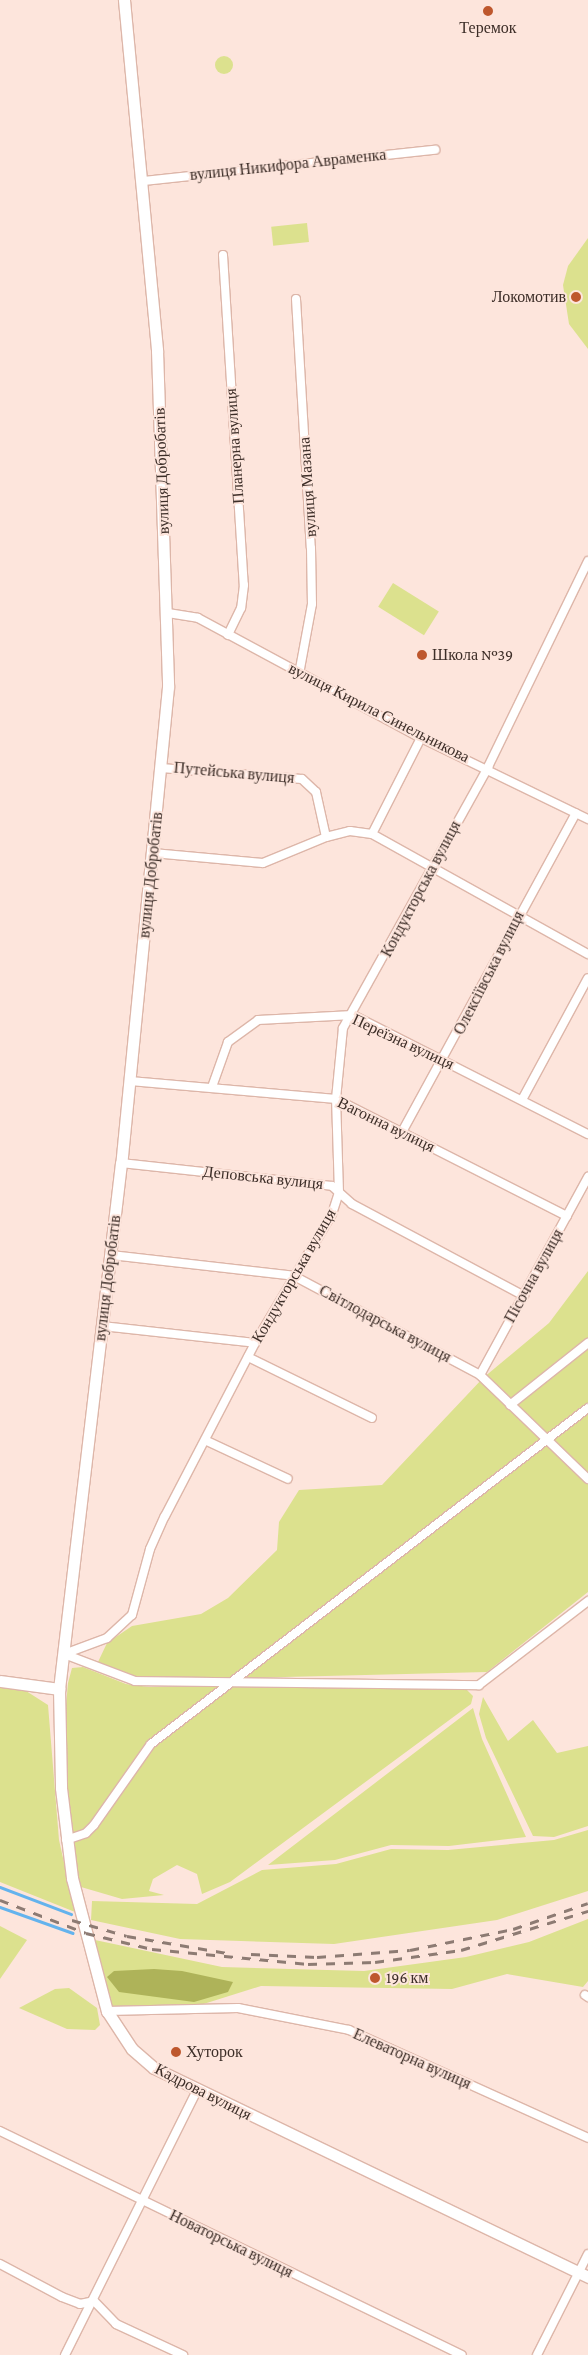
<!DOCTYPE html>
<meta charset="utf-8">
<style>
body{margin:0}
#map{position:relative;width:588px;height:2355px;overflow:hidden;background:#fde5dc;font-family:"Crimson Pro",serif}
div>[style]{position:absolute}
.green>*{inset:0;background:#dce18e;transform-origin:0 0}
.round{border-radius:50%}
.forest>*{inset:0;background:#aeb359}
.stream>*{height:2.5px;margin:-1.25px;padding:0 1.25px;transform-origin:1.25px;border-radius:1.25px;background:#64b3ed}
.roads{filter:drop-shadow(1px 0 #ddb6a9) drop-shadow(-1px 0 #ddb6a9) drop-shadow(0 1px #ddb6a9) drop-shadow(0 -1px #ddb6a9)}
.street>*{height:8px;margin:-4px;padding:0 4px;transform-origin:4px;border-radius:4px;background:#fff}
.secondary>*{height:11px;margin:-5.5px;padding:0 5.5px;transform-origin:5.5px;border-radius:5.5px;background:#fff}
.rail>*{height:2.5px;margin-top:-1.25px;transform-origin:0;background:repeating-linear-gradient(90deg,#8d7b73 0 9px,transparent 0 18px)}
.dots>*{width:14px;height:14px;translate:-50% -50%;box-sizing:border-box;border:2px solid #fde5dc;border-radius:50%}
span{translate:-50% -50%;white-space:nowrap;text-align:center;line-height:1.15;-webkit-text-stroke:4px #fde5dc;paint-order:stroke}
.poi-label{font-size:16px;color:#3d2e28}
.right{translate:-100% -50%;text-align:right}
.left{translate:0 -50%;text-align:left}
.street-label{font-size:16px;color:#3d2e28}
</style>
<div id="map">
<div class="green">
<i class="round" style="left:215px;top:56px;width:18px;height:18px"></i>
<i style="left:307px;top:223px;width:19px;height:36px;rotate:84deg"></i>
<i style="clip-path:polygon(588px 238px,588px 349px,569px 324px,563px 285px,568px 266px)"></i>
<i style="left:393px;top:583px;width:54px;height:28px;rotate:32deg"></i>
<i style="clip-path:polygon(588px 1271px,588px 1592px,487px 1672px,158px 1680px,133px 1677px,98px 1662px,107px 1643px,132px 1626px,201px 1614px,228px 1598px,277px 1550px,279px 1522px,299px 1490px,382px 1485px,483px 1378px,549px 1323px)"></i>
<i style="clip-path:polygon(83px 1667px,126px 1684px,149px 1687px,444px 1686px,467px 1690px,473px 1696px,471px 1704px,230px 1882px,202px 1894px,197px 1874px,177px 1865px,153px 1879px,149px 1891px,164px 1895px,122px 1899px,81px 1887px,75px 1875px,62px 1751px,68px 1683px,72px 1668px)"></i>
<i style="clip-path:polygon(0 1687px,23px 1689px,48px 1705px,59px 1840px,75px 1912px,0 1882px)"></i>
<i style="clip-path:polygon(483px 1697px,508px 1741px,533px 1720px,557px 1753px,588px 1746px,588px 1826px,554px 1837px,533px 1836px,486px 1738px,479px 1714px)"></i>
<i style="clip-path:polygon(473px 1708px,482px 1739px,526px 1837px,449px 1846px,391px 1845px,335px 1860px,268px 1865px)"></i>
<i style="clip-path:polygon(588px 1830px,588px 1891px,497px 1920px,334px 1944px,180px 1939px,91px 1920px,92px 1901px,197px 1904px,262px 1870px,336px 1864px,391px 1849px,448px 1850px,554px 1840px)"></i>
<i style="clip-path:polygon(588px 1919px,588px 1981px,583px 1987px,507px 1974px,452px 1989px,261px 1986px,194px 2007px,109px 2006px,95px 1940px,222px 1967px,364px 1971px,466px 1957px,529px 1942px)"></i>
<i style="clip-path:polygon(0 1926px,27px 1940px,0 1979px)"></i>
<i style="clip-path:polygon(69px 1988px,97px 2008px,100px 2025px,95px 2030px,67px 2029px,19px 2008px,55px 1989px)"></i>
</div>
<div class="forest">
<i style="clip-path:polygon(154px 1969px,182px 1971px,233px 1982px,228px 1992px,194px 2002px,119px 1992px,107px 1977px,114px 1971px)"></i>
</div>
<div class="stream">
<i style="left:0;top:1887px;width:76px;rotate:20.8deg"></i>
<i style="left:0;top:1907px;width:77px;rotate:19.6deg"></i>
</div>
<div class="roads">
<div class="street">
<i style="left:143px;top:181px;width:294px;rotate:-6.1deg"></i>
<i style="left:223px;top:255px;width:331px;rotate:86.4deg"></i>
<i style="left:244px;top:585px;width:23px;rotate:97deg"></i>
<i style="left:241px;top:608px;width:30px;rotate:116deg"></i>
<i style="left:296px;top:299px;width:249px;rotate:86.6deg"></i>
<i style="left:311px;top:548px;width:56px;rotate:89deg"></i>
<i style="left:312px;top:604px;width:71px;rotate:100.5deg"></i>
<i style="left:168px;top:613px;width:30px;rotate:9deg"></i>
<i style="left:198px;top:618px;width:253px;rotate:28.3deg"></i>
<i style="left:421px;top:738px;width:186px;rotate:25.9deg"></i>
<i style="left:161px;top:768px;width:141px;rotate:4.5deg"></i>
<i style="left:302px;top:779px;width:19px;rotate:43deg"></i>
<i style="left:316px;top:792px;width:46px;rotate:77.5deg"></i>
<i style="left:372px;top:834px;width:108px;rotate:-63deg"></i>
<i style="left:153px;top:853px;width:110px;rotate:5.2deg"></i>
<i style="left:263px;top:863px;width:68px;rotate:-22.4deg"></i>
<i style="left:326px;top:837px;width:25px;rotate:-14deg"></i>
<i style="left:350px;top:831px;width:22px;rotate:8deg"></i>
<i style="left:372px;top:834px;width:247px;rotate:29.1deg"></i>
<i style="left:130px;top:1081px;width:207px;rotate:5deg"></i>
<i style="left:336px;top:1099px;width:259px;rotate:26.9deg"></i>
<i style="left:212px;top:1087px;width:48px;rotate:-70.4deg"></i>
<i style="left:228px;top:1042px;width:37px;rotate:-36deg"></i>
<i style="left:258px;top:1020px;width:95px;rotate:-3deg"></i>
<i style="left:353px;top:1015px;width:263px;rotate:26.9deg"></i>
<i style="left:523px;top:1098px;width:136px;rotate:-61.6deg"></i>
<i style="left:402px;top:1132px;width:363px;rotate:-61.4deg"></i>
<i style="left:121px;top:1163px;width:212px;rotate:6.2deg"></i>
<i style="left:332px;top:1186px;width:27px;rotate:42deg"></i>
<i style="left:352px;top:1204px;width:195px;rotate:28.1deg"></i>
<i style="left:111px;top:1255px;width:184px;rotate:6.5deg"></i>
<i style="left:294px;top:1276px;width:211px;rotate:28deg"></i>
<i style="left:480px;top:1375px;width:150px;rotate:43.9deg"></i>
<i style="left:102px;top:1326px;width:154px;rotate:6.3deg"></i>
<i style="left:248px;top:1357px;width:138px;rotate:26.2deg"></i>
<i style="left:480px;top:1375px;width:226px;rotate:-61.4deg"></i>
<i style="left:510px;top:1405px;width:100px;rotate:-38.5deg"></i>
<i style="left:207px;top:1441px;width:89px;rotate:25.1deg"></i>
<i style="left:64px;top:1654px;width:46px;rotate:-20.4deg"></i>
<i style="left:107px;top:1638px;width:34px;rotate:-43deg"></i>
<i style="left:132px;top:1615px;width:68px;rotate:-74.7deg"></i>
<i style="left:150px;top:1549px;width:36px;rotate:-66deg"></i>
<i style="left:165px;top:1516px;width:195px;rotate:-62.5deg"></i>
<i style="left:255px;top:1343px;width:150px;rotate:-59.2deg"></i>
<i style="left:332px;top:1214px;width:22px;rotate:-72deg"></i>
<i style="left:339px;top:1193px;width:94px;rotate:-91.8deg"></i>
<i style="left:336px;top:1099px;width:71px;rotate:-84.4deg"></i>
<i style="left:343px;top:1028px;width:299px;rotate:-60.9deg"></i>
<i style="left:488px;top:767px;width:229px;rotate:-64.1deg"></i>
<i style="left:64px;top:1654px;width:76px;rotate:20.8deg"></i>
<i style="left:135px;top:1681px;width:344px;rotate:0.7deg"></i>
<i style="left:479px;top:1685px;width:138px;rotate:-37.6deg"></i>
<i style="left:66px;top:1840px;width:21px;rotate:-19deg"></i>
<i style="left:86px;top:1833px;width:11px;rotate:-45deg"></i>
<i style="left:94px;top:1825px;width:99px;rotate:-54.9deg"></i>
<i style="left:151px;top:1744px;width:551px;rotate:-37.56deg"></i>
<i style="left:585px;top:1995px;width:4px;rotate:34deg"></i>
<i style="left:107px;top:2011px;width:131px;rotate:-1.3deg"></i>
<i style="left:238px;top:2008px;width:113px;rotate:11.2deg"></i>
<i style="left:349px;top:2030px;width:262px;rotate:24.3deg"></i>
<i style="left:0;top:2131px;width:513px;rotate:25.87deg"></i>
<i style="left:0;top:2264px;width:70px;rotate:28deg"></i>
<i style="left:62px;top:2297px;width:19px;rotate:21deg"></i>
<i style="left:80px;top:2304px;width:14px;rotate:-12deg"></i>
<i style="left:94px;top:2301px;width:32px;rotate:46deg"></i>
<i style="left:116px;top:2324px;width:74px;rotate:24.8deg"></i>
<i style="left:65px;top:2355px;width:296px;rotate:-63.5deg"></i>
<i style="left:537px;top:2355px;width:113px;rotate:-63.2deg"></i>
</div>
<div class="secondary">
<i style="left:124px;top:0;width:352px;rotate:84.6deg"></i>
<i style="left:157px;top:350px;width:337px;rotate:88.1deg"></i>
<i style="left:168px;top:687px;width:478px;rotate:95.6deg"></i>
<i style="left:121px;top:1163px;width:530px;rotate:96.72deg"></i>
<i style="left:59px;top:1689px;width:99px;rotate:88.8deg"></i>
<i style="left:61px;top:1788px;width:91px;rotate:83deg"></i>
<i style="left:72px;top:1878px;width:138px;rotate:75.3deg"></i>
<i style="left:107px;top:2011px;width:45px;rotate:56.7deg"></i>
<i style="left:132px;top:2049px;width:29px;rotate:41deg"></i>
<i style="left:154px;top:2068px;width:482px;rotate:25.7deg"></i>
<i style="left:0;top:1681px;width:60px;rotate:7.7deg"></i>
</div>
</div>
<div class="rail">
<i style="left:0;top:1900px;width:92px;rotate:21deg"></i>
<i style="left:86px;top:1933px;width:68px;rotate:13.6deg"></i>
<i style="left:152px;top:1949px;width:157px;rotate:5.5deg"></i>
<i style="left:308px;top:1964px;width:67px;rotate:-1.7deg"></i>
<i style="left:375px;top:1962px;width:87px;rotate:-7.9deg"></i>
<i style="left:461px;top:1950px;width:133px;rotate:-17.1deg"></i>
<i style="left:72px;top:1920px;width:57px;rotate:16.2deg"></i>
<i style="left:127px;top:1936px;width:100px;rotate:9.7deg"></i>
<i style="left:251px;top:1954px;width:66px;rotate:2.6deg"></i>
<i style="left:317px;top:1957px;width:93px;rotate:-4.3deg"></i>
<i style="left:410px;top:1950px;width:105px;rotate:-11.5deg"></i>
<i style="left:513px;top:1929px;width:79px;rotate:-19.1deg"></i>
</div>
<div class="dots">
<i style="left:488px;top:11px;background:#be572d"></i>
<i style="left:576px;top:297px;background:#be572d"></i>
<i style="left:422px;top:655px;background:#be572d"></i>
<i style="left:375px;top:1978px;background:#be572d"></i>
<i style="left:176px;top:2052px;background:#be572d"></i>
</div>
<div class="poi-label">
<span style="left:488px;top:28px">Теремок</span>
<span class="right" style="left:566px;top:297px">Локомотив</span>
<span class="left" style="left:432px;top:655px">Школа №39</span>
<span class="left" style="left:386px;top:1978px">196 км</span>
<span class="left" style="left:186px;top:2052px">Хуторок</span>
</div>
<div class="street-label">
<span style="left:288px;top:165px;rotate:-6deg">вулиця Никифора Авраменка</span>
<span style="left:235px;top:446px;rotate:-94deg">Планерна вулиця</span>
<span style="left:162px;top:471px;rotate:-92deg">вулиця Добробатів</span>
<span style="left:308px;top:487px;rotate:-94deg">вулиця Мазана</span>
<span style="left:379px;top:713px;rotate:27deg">вулиця Кирила Синельникова</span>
<span style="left:234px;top:773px;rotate:5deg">Путейська вулиця</span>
<span style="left:151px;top:875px;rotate:-84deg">вулиця Добробатів</span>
<span style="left:421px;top:889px;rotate:-62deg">Кондукторська вулиця</span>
<span style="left:489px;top:973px;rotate:-63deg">Олексіївська вулиця</span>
<span style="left:403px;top:1042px;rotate:25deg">Переїзна вулиця</span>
<span style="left:386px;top:1125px;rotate:26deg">Вагонна вулиця</span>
<span style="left:263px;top:1178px;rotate:6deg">Деповська вулиця</span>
<span style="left:294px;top:1276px;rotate:-60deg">Кондукторська вулиця</span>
<span style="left:534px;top:1276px;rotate:-61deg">Пісочна вулиця</span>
<span style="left:108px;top:1278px;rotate:-83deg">вулиця Добробатів</span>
<span style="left:385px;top:1324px;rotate:28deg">Світлодарська вулиця</span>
<span style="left:412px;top:2059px;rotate:24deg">Елеваторна вулиця</span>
<span style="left:203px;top:2092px;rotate:27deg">Кадрова вулиця</span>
<span style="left:231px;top:2244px;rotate:26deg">Новаторська вулиця</span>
</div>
</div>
